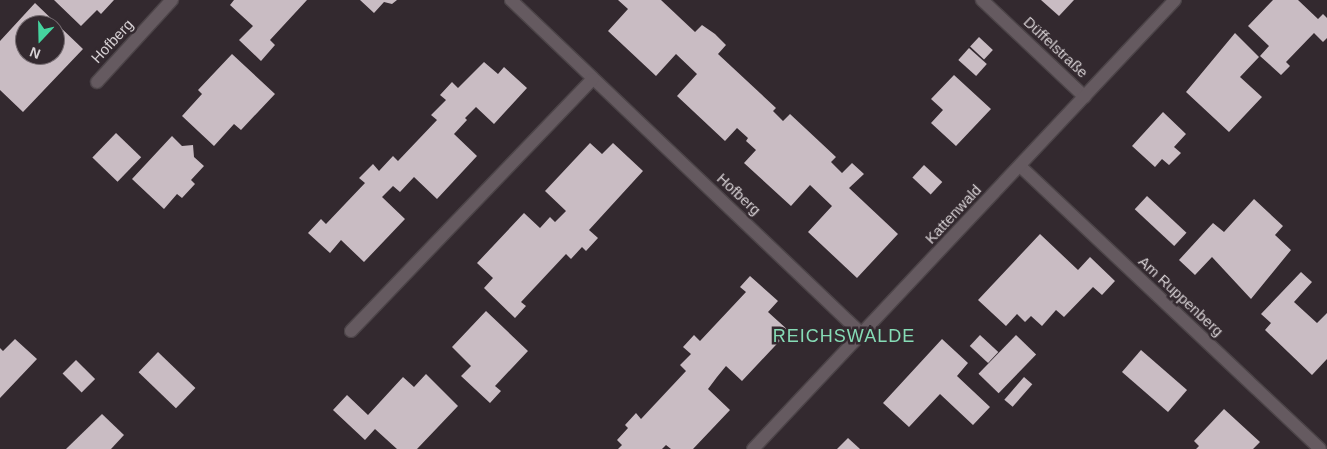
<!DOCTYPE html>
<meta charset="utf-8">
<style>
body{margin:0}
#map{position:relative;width:1327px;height:449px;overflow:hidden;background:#33292f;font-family:Arial,sans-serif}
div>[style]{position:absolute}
.building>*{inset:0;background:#c9bcc3;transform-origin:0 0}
.roads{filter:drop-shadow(1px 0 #4c4448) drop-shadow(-1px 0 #4c4448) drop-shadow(0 1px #4c4448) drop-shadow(0 -1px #4c4448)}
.minor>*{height:12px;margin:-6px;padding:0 6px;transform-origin:6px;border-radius:6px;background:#655a60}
span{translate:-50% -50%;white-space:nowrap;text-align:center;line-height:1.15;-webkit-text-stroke:5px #33292f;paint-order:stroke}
.street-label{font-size:15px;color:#d7d1d4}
.quarter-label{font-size:18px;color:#86dcb6;letter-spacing:1px}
.north{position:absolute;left:15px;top:15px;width:50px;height:50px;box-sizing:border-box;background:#33292f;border:1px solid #756c71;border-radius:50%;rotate:201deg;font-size:14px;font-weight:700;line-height:20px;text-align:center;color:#d7d1d4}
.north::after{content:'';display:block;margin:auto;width:18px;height:22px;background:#45d49f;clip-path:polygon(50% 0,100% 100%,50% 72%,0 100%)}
</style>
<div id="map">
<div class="building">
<i style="clip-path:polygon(54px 0,114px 0,101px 14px,97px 10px,81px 26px)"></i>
<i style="clip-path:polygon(234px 0,307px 0,270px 40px,275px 45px,261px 61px,239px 40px,253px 26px,230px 5px)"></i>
<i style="clip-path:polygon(360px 0,397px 0,392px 4px,384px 2px,374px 13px)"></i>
<i style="clip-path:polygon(618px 0,661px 0,695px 32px,702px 25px,715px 34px,726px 45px,718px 54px,776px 108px,773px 111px,783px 121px,790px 114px,836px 157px,831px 162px,842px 173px,852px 163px,864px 174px,849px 188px,898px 234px,857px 278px,808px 232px,832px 206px,810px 185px,791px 206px,744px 163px,756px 150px,746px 141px,748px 138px,737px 128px,725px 141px,677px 96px,697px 74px,676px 54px,656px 76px,608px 31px,628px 9px)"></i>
<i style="clip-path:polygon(1041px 0,1074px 0,1059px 16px)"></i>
<i style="clip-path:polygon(1273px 0,1298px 0,1318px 19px,1323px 14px,1327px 18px,1327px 38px,1323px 42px,1314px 33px,1286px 62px,1290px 66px,1281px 75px,1260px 56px,1269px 46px,1248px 26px)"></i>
<i style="clip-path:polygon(evenodd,35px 3px,83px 49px,23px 112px,0 90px,0 41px,35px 3px,25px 25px,55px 25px,55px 55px,25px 55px,25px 25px)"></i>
<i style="clip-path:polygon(1235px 33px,1259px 57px,1240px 77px,1262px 97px,1229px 132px,1186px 92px)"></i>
<i style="left:979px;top:37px;width:19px;height:13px;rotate:43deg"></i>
<i style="left:969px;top:48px;width:24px;height:16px;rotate:42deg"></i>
<i style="clip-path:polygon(232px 54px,275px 94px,241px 130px,234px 124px,214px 146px,182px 116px,202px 94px,198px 90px)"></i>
<i style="clip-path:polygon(484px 62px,498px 74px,504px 67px,527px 88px,494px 124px,476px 107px,465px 118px,467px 120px,454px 134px,477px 156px,437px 199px,414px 177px,400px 192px,393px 186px,382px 197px,405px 219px,364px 262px,341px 240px,330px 253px,308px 233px,321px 219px,326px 224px,345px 204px,365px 183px,359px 178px,373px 164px,379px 171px,393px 156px,398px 161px,437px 120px,431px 115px,446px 100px,440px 95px,452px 82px,458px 88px)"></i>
<i style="clip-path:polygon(954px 75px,991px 109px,956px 146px,931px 123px,943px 110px,931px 99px)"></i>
<i style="clip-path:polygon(1163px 112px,1186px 134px,1174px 147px,1181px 153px,1169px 165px,1162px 159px,1155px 167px,1132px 146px)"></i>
<i style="left:116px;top:133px;width:35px;height:34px;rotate:44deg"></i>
<i style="clip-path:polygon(172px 136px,182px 146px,193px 145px,194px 157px,204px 166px,191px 180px,195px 184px,182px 198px,177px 194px,164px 209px,132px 179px)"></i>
<i style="clip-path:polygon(590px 143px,602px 154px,613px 143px,643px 171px,589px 230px,598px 238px,586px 251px,582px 247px,571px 259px,566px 254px,521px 302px,526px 306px,515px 318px,484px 288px,493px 278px,477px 263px,524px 213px,540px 228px,550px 217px,555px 222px,566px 211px,545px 191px)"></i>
<i style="left:924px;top:165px;width:25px;height:17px;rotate:43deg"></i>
<i style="left:1147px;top:196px;width:54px;height:18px;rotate:43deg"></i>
<i style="clip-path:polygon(1254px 199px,1283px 226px,1275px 235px,1291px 250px,1251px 299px,1212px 257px,1195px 275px,1179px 260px,1213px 223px,1224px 232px)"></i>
<i style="clip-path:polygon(1040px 234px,1078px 270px,1090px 257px,1115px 281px,1102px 295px,1093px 287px,1064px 317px,1056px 310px,1042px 326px,1031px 316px,1025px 322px,1017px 314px,1006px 326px,978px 300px)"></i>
<i style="clip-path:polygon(1301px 272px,1312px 282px,1294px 302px,1317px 323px,1327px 313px,1327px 359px,1312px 375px,1265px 330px,1271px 323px,1261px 314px)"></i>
<i style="clip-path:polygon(750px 276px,778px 301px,768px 312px,789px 331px,742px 381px,726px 366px,717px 377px,708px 389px,730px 410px,693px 449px,671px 449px,666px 445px,662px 449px,618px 449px,622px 445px,617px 440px,628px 428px,625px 425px,636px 413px,641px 419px,686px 371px,680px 365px,691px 354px,683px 347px,694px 335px,700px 341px,746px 292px,740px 287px)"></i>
<i style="clip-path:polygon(486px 311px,528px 351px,495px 386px,501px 391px,490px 403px,461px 376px,471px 366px,452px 347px)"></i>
<i style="left:980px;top:335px;width:25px;height:15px;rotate:43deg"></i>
<i style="left:1016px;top:335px;width:28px;height:54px;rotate:44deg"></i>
<i style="clip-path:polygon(15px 339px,37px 359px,0 398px,0 348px,3px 351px)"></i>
<i style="clip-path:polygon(942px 339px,968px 363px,957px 376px,990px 407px,973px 425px,940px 394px,909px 427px,883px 403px)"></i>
<i style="left:1141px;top:350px;width:61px;height:29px;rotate:41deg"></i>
<i style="left:158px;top:352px;width:52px;height:28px;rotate:44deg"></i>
<i style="left:76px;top:360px;width:27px;height:19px;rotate:45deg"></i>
<i style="clip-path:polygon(426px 374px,458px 406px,417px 449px,397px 449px,375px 429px,365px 440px,333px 410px,347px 395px,368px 415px,403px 377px,414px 387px)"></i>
<i style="left:1024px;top:377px;width:11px;height:30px;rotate:41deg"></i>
<i style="clip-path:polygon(1224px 409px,1260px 442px,1253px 449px,1196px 449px,1199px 446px,1194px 441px)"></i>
<i style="clip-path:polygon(102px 414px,124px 435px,111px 449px,66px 449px)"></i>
<i style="clip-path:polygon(848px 438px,860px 449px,837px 449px)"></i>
</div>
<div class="roads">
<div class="minor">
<i style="left:511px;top:0;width:485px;rotate:43.6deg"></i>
<i style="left:982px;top:0;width:141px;rotate:43.3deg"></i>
<i style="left:97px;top:82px;width:111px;rotate:-47.6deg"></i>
<i style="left:1020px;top:166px;width:412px;rotate:43.3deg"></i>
<i style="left:351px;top:331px;width:349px;rotate:-46.2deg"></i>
<i style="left:753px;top:449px;width:616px;rotate:-46.78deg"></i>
</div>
</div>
<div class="street-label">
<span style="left:112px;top:41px;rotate:-47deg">Hofberg</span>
<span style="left:1056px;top:47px;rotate:43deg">Düffelstraße</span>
<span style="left:739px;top:194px;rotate:43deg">Hofberg</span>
<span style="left:953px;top:214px;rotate:-47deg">Kattenwald</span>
<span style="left:1181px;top:296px;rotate:43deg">Am Ruppenberg</span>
</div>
<div class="quarter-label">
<span style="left:844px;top:336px">REICHSWALDE</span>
</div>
<div class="north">N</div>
</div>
